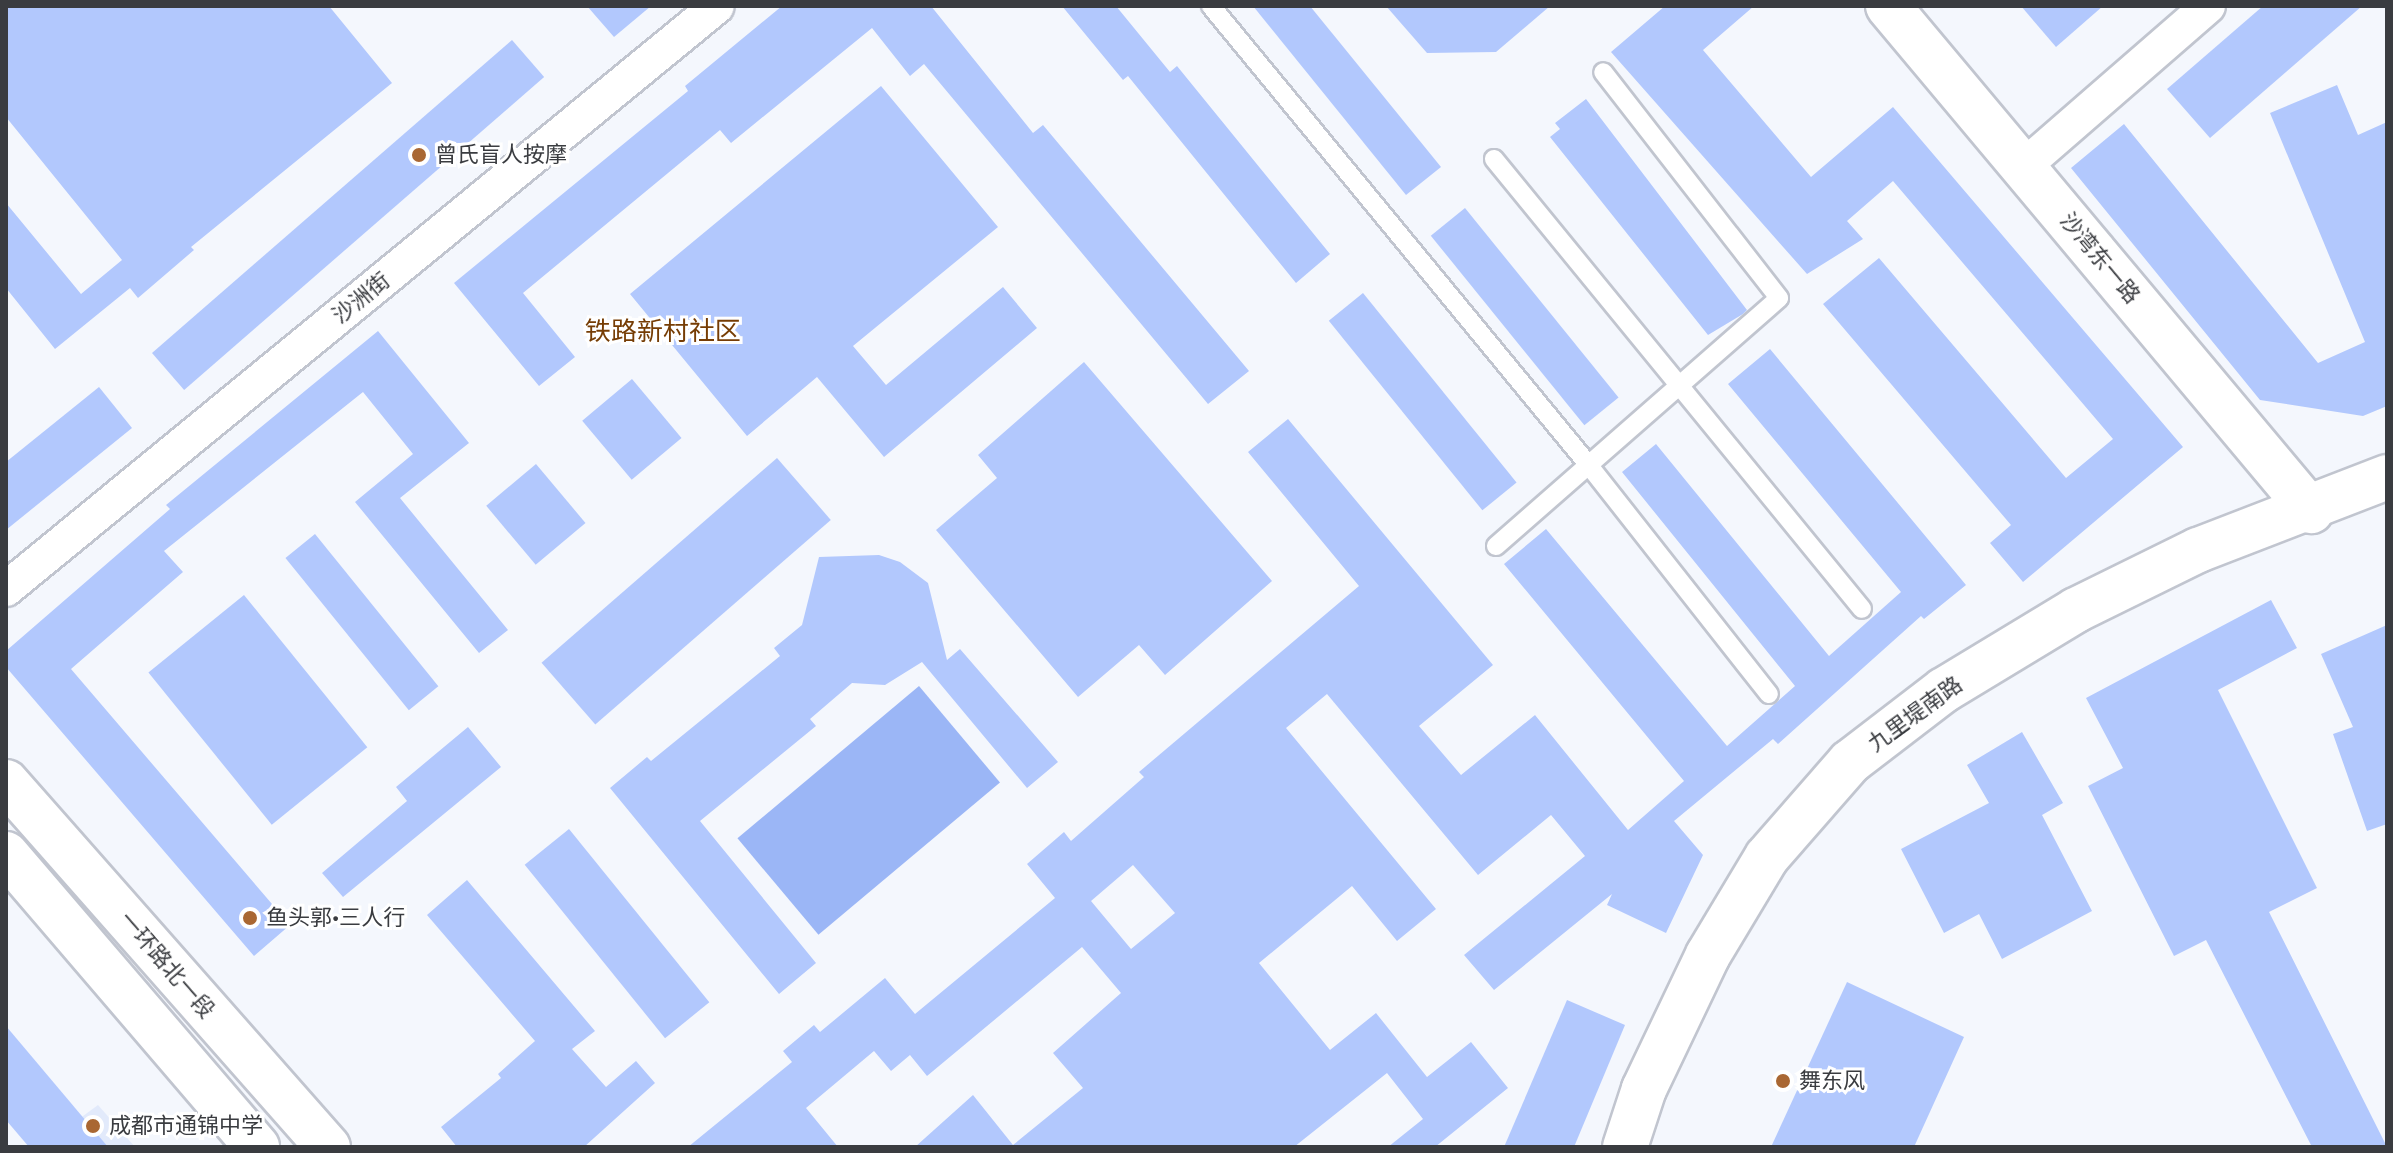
<!DOCTYPE html>
<meta charset="utf-8">
<style>
body{margin:0}
#map{position:relative;width:2393px;height:1153px;overflow:hidden;background:#f4f7fd;font-family:Rubik,"Noto Sans SC",sans-serif}
div>[style]{position:absolute}
.built>*{inset:0;background:#e2eafb}
.water>*{inset:0;background:#9bb6f6;transform-origin:0 0}
.building>*{inset:0;background:#b2c8fd;transform-origin:0 0}
.roads{filter:drop-shadow(2px 0 #c1c5cf) drop-shadow(-2px 0 #c1c5cf) drop-shadow(0 2px #c1c5cf) drop-shadow(0 -2px #c1c5cf)}
.lane>*{height:18px;margin:-9px;padding:0 9px;transform-origin:9px;border-radius:9px;background:#fff}
.street>*{height:34px;margin:-17px;padding:0 17px;transform-origin:17px;border-radius:17px;background:#fff}
.secondary>*{height:44px;margin:-22px;padding:0 22px;transform-origin:22px;border-radius:22px;background:#fff}
.primary>*{height:44px;margin:-22px;padding:0 22px;transform-origin:22px;border-radius:22px;background:#fff}
.dots>*{width:22px;height:22px;translate:-50% -50%;box-sizing:border-box;border:4px solid #fff;border-radius:50%}
span{translate:-50% -50%;white-space:nowrap;text-align:center;line-height:1.15;-webkit-text-stroke:6px #fff;paint-order:stroke}
.poi-label{font-size:22px;color:#3a3c40}
.left{translate:0 -50%;text-align:left}
.street-label{font-size:22px;color:#3a3c40}
.quarter-label{font-size:26px;color:#763d05}
.frame{position:absolute;inset:0;border:8px solid #3a3c40;pointer-events:none}
</style>
<div id="map">
<div class="built">
<i style="clip-path:polygon(98px 1105px,135px 1147px,41px 1147px)"></i>
</div>
<div class="water">
<i style="left:919px;top:686px;width:126px;height:237px;rotate:50deg"></i>
</div>
<div class="building">
<i style="clip-path:polygon(6px 6px,329px 6px,392px 83px,191px 247px,194px 250px,138px 298px,130px 288px,55px 349px,6px 288px,6px 203px,81px 294px,122px 260px,6px 117px)"></i>
<i style="clip-path:polygon(587px 6px,651px 6px,614px 37px)"></i>
<i style="clip-path:polygon(782px 6px,931px 6px,1033px 133px,1043px 125px,1249px 371px,1208px 404px,924px 64px,910px 76px,872px 28px,731px 143px,720px 130px,523px 293px,575px 357px,539px 386px,454px 283px,688px 91px,685px 86px)"></i>
<i style="clip-path:polygon(1062px 6px,1116px 6px,1170px 72px,1177px 66px,1330px 254px,1296px 283px,1128px 76px,1123px 80px)"></i>
<i style="clip-path:polygon(1253px 6px,1310px 6px,1441px 167px,1406px 195px)"></i>
<i style="clip-path:polygon(1386px 6px,1550px 6px,1496px 52px,1427px 53px)"></i>
<i style="clip-path:polygon(1665px 6px,1754px 6px,1703px 50px,1811px 177px,1893px 107px,2183px 447px,2023px 582px,1990px 543px,2011px 525px,1823px 304px,1879px 258px,2066px 478px,2113px 439px,1893px 181px,1847px 221px,1863px 239px,1807px 274px,1611px 52px)"></i>
<i style="clip-path:polygon(2021px 6px,2103px 6px,2056px 47px)"></i>
<i style="clip-path:polygon(2263px 6px,2362px 6px,2210px 138px,2167px 89px)"></i>
<i style="left:512px;top:40px;width:49px;height:477px;rotate:49deg"></i>
<i style="clip-path:polygon(2337px 85px,2358px 135px,2387px 122px,2387px 406px,2363px 416px,2260px 400px,2071px 168px,2124px 124px,2318px 363px,2365px 342px,2270px 113px)"></i>
<i style="clip-path:polygon(881px 86px,998px 227px,853px 346px,886px 385px,1003px 287px,1037px 328px,884px 457px,817px 377px,747px 436px,630px 294px)"></i>
<i style="clip-path:polygon(1586px 99px,1747px 310px,1743px 314px,1708px 335px,1550px 137px,1560px 129px,1555px 123px)"></i>
<i style="left:1465px;top:208px;width:244px;height:44px;rotate:51deg"></i>
<i style="left:1363px;top:293px;width:244px;height:44px;rotate:51deg"></i>
<i style="clip-path:polygon(378px 331px,469px 443px,400px 498px,508px 630px,479px 653px,355px 502px,413px 454px,363px 392px,164px 551px,183px 572px,71px 669px,290px 925px,254px 956px,6px 667px,6px 651px,170px 509px,166px 505px)"></i>
<i style="clip-path:polygon(evenodd,1770px 349px,1966px 585px,1924px 619px,1921px 616px,1778px 744px,1773px 739px,1674px 821px,1703px 855px,1666px 933px,1607px 905px,1612px 894px,1494px 990px,1464px 955px,1585px 856px,1551px 815px,1478px 875px,1327px 694px,1286px 728px,1436px 909px,1397px 941px,1352px 886px,1259px 963px,1330px 1050px,1376px 1013px,1427px 1077px,1471px 1042px,1508px 1088px,1435px 1147px,1388px 1147px,1423px 1119px,1387px 1073px,1294px 1147px,915px 1147px,973px 1095px,1013px 1145px,1083px 1088px,1053px 1053px,1121px 993px,1082px 947px,927px 1076px,910px 1055px,891px 1071px,874px 1051px,806px 1108px,838px 1147px,688px 1147px,792px 1062px,783px 1051px,814px 1025px,820px 1032px,885px 978px,915px 1014px,1055px 898px,1027px 864px,1064px 832px,1071px 841px,1144px 777px,1139px 772px,1359px 586px,1248px 452px,1288px 419px,1493px 665px,1419px 726px,1461px 775px,1535px 715px,1628px 830px,1684px 781px,1504px 564px,1546px 529px,1727px 746px,1795px 686px,1622px 472px,1656px 444px,1829px 656px,1901px 592px,1728px 384px,1770px 349px,1133px 865px,1175px 913px,1131px 949px,1091px 901px,1133px 865px)"></i>
<i style="clip-path:polygon(1084px 362px,1272px 581px,1165px 675px,1139px 645px,1078px 697px,936px 530px,997px 478px,978px 455px)"></i>
<i style="left:632px;top:379px;width:77px;height:65px;rotate:50deg"></i>
<i style="clip-path:polygon(99px 387px,132px 428px,6px 530px,6px 462px)"></i>
<i style="left:777px;top:458px;width:82px;height:312px;rotate:49deg"></i>
<i style="left:536px;top:464px;width:77px;height:65px;rotate:50deg"></i>
<i style="left:315px;top:534px;width:196px;height:38px;rotate:51deg"></i>
<i style="clip-path:polygon(879px 555px,900px 562px,928px 583px,947px 660px,960px 649px,1058px 762px,1027px 788px,922px 662px,885px 685px,852px 683px,810px 719px,816px 726px,700px 821px,816px 963px,779px 994px,610px 788px,647px 757px,651px 761px,780px 656px,774px 648px,802px 625px,819px 557px)"></i>
<i style="left:244px;top:595px;width:196px;height:123px;rotate:51deg"></i>
<i style="clip-path:polygon(2271px 600px,2297px 648px,2218px 690px,2317px 888px,2269px 912px,2387px 1147px,2312px 1147px,2206px 940px,2174px 956px,2088px 786px,2123px 768px,2086px 698px)"></i>
<i style="clip-path:polygon(2387px 625px,2387px 824px,2367px 831px,2333px 734px,2353px 727px,2321px 654px)"></i>
<i style="clip-path:polygon(468px 727px,501px 767px,343px 897px,322px 873px,407px 801px,396px 787px)"></i>
<i style="clip-path:polygon(2022px 732px,2063px 803px,2042px 815px,2092px 911px,2002px 959px,1979px 914px,1944px 933px,1901px 849px,1989px 803px,1967px 765px)"></i>
<i style="left:569px;top:829px;width:223px;height:57px;rotate:51deg"></i>
<i style="clip-path:polygon(467px 880px,595px 1031px,572px 1049px,606px 1087px,636px 1061px,655px 1083px,584px 1147px,457px 1147px,441px 1127px,501px 1078px,498px 1074px,535px 1041px,427px 915px)"></i>
<i style="clip-path:polygon(1847px 982px,1964px 1037px,1914px 1147px,1771px 1147px)"></i>
<i style="clip-path:polygon(1567px 1000px,1625px 1025px,1574px 1147px,1504px 1147px)"></i>
<i style="clip-path:polygon(6px 1026px,108px 1147px,29px 1147px,6px 1120px)"></i>
</div>
<div class="roads">
<div class="lane">
<i style="left:1211px;top:6px;width:592px;rotate:50.55deg"></i>
<i style="left:1587px;top:463px;width:294px;rotate:51.8deg"></i>
<i style="left:1494px;top:159px;width:581px;rotate:50.72deg"></i>
<i style="left:1496px;top:546px;width:376px;rotate:-41.2deg"></i>
<i style="left:1779px;top:298px;width:286px;rotate:-127.9deg"></i>
</div>
<div class="street">
<i style="left:2023px;top:167px;width:245px;rotate:-41deg"></i>
<i style="left:6px;top:589px;width:919px;rotate:-39.35deg"></i>
</div>
<div class="secondary">
<i style="left:1888px;top:6px;width:659px;rotate:50.05deg"></i>
<i style="left:1625px;top:1147px;width:61px;rotate:-71.9deg"></i>
<i style="left:1644px;top:1089px;width:148px;rotate:-64.5deg"></i>
<i style="left:1708px;top:955px;width:114px;rotate:-59deg"></i>
<i style="left:1767px;top:857px;width:126px;rotate:-48.9deg"></i>
<i style="left:1850px;top:762px;width:118px;rotate:-37.5deg"></i>
<i style="left:1944px;top:690px;width:154px;rotate:-31.2deg"></i>
<i style="left:2076px;top:610px;width:136px;rotate:-26.2deg"></i>
<i style="left:2198px;top:550px;width:203px;rotate:-21.1deg"></i>
</div>
<div class="primary">
<i style="left:6px;top:782px;width:487px;rotate:48.6deg"></i>
<i style="left:6px;top:854px;width:386px;rotate:49.4deg"></i>
</div>
</div>
<div class="dots">
<i style="left:419px;top:155px;background:#a96733"></i>
<i style="left:250px;top:918px;background:#a96733"></i>
<i style="left:1783px;top:1081px;background:#a96733"></i>
<i style="left:93px;top:1126px;background:#a96733"></i>
</div>
<div class="poi-label">
<span class="left" style="left:435px;top:155px">曾氏盲人按摩</span>
<span class="left" style="left:266px;top:918px">鱼头郭·三人行</span>
<span class="left" style="left:1799px;top:1081px">舞东风</span>
<span class="left" style="left:109px;top:1126px">成都市通锦中学</span>
</div>
<div class="street-label">
<span style="left:2100px;top:258px;rotate:50deg">沙湾东一路</span>
<span style="left:361px;top:298px;rotate:-39deg">沙洲街</span>
<span style="left:1915px;top:714px;rotate:-36deg">九里堤南路</span>
<span style="left:167px;top:965px;rotate:49deg">一环路北一段</span>
</div>
<div class="quarter-label">
<span style="left:663px;top:332px">铁路新村社区</span>
</div>
<div class="frame"></div>
</div>
